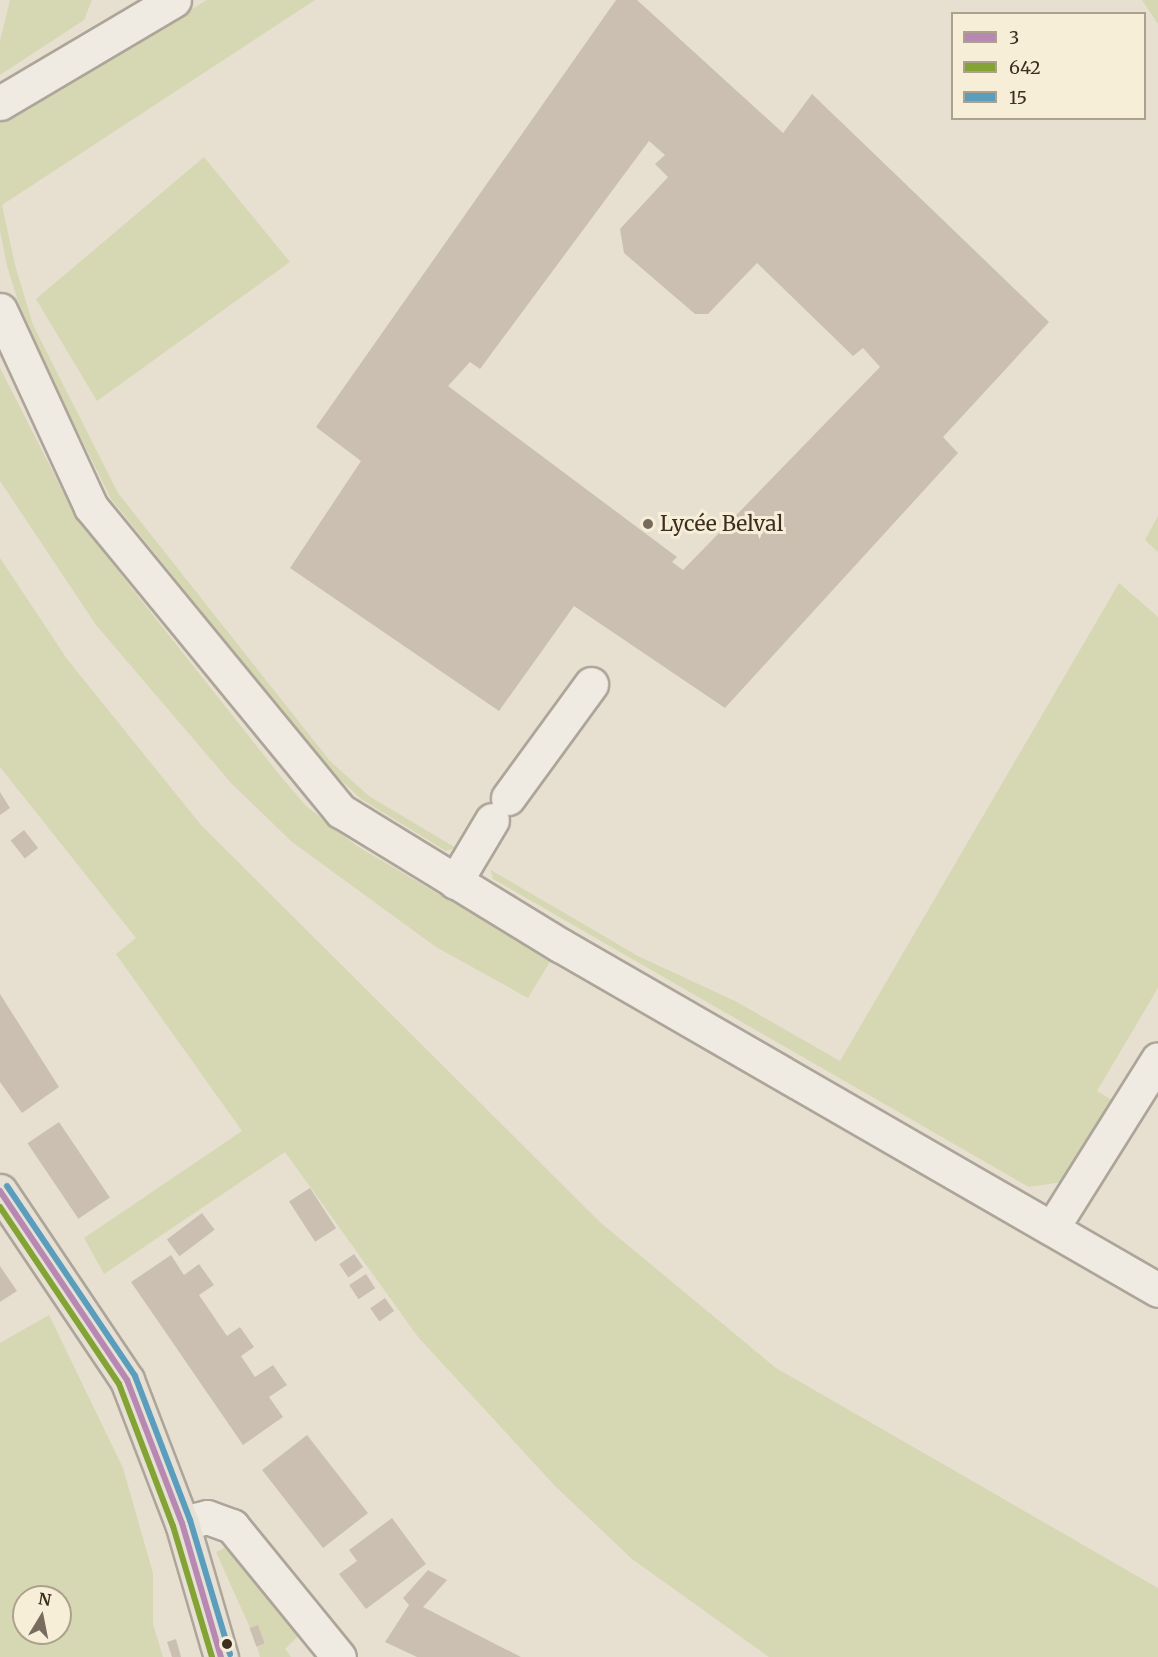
<!DOCTYPE html>
<meta charset="utf-8">
<style>
body{margin:0}
#map{position:relative;width:1158px;height:1657px;overflow:hidden;background:#e7e0d1;font-family:Merriweather,serif}
div>[style]{position:absolute}
.green>*{inset:0;background:#d6d7b3}
.building>*{inset:0;background:#cbbfb2;transform-origin:0 0}
.roads{filter:drop-shadow(2px 0 #ada599) drop-shadow(-2px 0 #ada599) drop-shadow(0 2px #ada599) drop-shadow(0 -2px #ada599)}
.minor>*{height:33px;margin:-16.5px;padding:0 16.5px;transform-origin:16.5px;border-radius:16.5px;background:#efebe3}
.major>*{height:33px;margin:-16.5px;padding:0 16.5px;transform-origin:16.5px;border-radius:16.5px;background:#e6e1d4}
.bus-1>*{height:6px;margin:-3px;padding:0 3px;transform-origin:3px;border-radius:3px;background:#b789b2}
.bus-2>*{height:6px;margin:-3px;padding:0 3px;transform-origin:3px;border-radius:3px;background:#83a335}
.bus-3>*{height:6px;margin:-3px;padding:0 3px;transform-origin:3px;border-radius:3px;background:#5a9dbc}
.dots>*{width:16px;height:16px;translate:-50% -50%;box-sizing:border-box;border:3px solid #f7eed8;border-radius:50%}
span{translate:-50% -50%;white-space:nowrap;text-align:center;line-height:1.15;-webkit-text-stroke:6px #f7eed8;paint-order:stroke}
.poi-label{font-size:21px;color:#3d2e20}
.left{translate:0 -50%;text-align:left}
.legend{position:absolute;left:951px;top:12px;width:195px;height:108px;box-sizing:border-box;background:#f7eed8;border:2px solid #ada18e;margin:0;padding:8px 10px;list-style:none;font-size:18px;color:#3d2e20}
.legend li{display:flex;align-items:center;gap:12px;height:30px}
.legend b{width:30px;border:2px solid #ada18e}
.north{position:absolute;left:12px;top:1585px;width:60px;height:60px;box-sizing:border-box;background:#f7eed8;border:2px solid #ada18e;border-radius:50%;rotate:10deg;font-size:16px;font-weight:700;line-height:24px;text-align:center;color:#3d2e20}
.north::after{content:'';display:block;margin:auto;width:21px;height:27px;background:#786c5e;clip-path:polygon(50% 0,100% 100%,50% 72%,0 100%)}
</style>
<div id="map">
<div class="green">
<i style="clip-path:polygon(10px 0,92px 0,84px 20px,0 75px,0 41px)"></i>
<i style="clip-path:polygon(207px 0,315px 0,2px 205px,15px 265px,33px 325px,118px 493px,330px 761px,369px 796px,456px 848px,446px 851px,361px 799px,326px 766px,111px 499px,26px 327px,7px 266px,0 231px,0 121px)"></i>
<i style="clip-path:polygon(1142px 0,1158px 0,1158px 24px)"></i>
<i style="clip-path:polygon(204px 157px,290px 262px,97px 401px,36px 299px)"></i>
<i style="clip-path:polygon(0 368px,77px 519px,278px 773px,306px 806px,357px 846px,551px 960px,528px 998px,436px 947px,292px 842px,231px 783px,96px 625px,0 481px)"></i>
<i style="clip-path:polygon(1158px 516px,1158px 552px,1145px 540px)"></i>
<i style="clip-path:polygon(0 558px,67px 659px,201px 825px,601px 1223px,776px 1368px,1158px 1588px,1158px 1657px,769px 1657px,632px 1559px,555px 1486px,418px 1337px,285px 1152px,104px 1274px,84px 1238px,242px 1131px,116px 954px,136px 938px,0 767px)"></i>
<i style="clip-path:polygon(1119px 583px,1158px 617px,1158px 988px,1097px 1091px,1117px 1103px,1062px 1182px,1029px 1187px,493px 879px,491px 870px,638px 956px,737px 1002px,840px 1061px)"></i>
<i style="clip-path:polygon(evenodd,49px 1315px,123px 1468px,153px 1573px,153px 1624px,163px 1657px,0 1657px,0 1343px,49px 1315px,24px 1597px,60px 1597px,60px 1633px,24px 1633px,24px 1597px)"></i>
<i style="clip-path:polygon(230px 1545px,303px 1631px,285px 1649px,291px 1657px,260px 1657px,257px 1647px,265px 1644px,258px 1626px,250px 1628px,216px 1552px)"></i>
</div>
<div class="building">
<i style="clip-path:polygon(evenodd,616px 0,637px 0,783px 133px,812px 94px,1049px 322px,943px 437px,958px 453px,725px 708px,574px 606px,499px 711px,290px 568px,361px 461px,316px 427px,616px 0,649px 141px,665px 155px,655px 164px,668px 177px,620px 229px,624px 253px,695px 314px,708px 314px,757px 263px,853px 356px,863px 348px,880px 367px,683px 570px,672px 562px,677px 557px,448px 386px,470px 362px,480px 369px,649px 141px)"></i>
<i style="clip-path:polygon(0 792px,10px 808px,0 815px)"></i>
<i style="left:24px;top:830px;width:23px;height:17px;rotate:52deg"></i>
<i style="clip-path:polygon(0 994px,59px 1087px,22px 1113px,0 1082px)"></i>
<i style="left:59px;top:1122px;width:91px;height:38px;rotate:56deg"></i>
<i style="left:310px;top:1188px;width:48px;height:25px;rotate:57deg"></i>
<i style="left:202px;top:1213px;width:21px;height:44px;rotate:53deg"></i>
<i style="left:354px;top:1254px;width:16px;height:18px;rotate:55deg"></i>
<i style="clip-path:polygon(171px 1255px,184px 1275px,199px 1264px,214px 1285px,199px 1295px,227px 1336px,240px 1327px,254px 1347px,241px 1356px,255px 1377px,273px 1365px,287px 1385px,269px 1397px,283px 1417px,243px 1445px,131px 1282px)"></i>
<i style="clip-path:polygon(0 1266px,17px 1291px,0 1302px)"></i>
<i style="left:366px;top:1274px;width:17px;height:20px;rotate:57deg"></i>
<i style="left:385px;top:1298px;width:16px;height:18px;rotate:55deg"></i>
<i style="left:307px;top:1435px;width:99px;height:57px;rotate:52deg"></i>
<i style="clip-path:polygon(392px 1518px,426px 1564px,366px 1609px,339px 1574px,357px 1561px,349px 1550px)"></i>
<i style="clip-path:polygon(428px 1570px,447px 1580px,423px 1607px,521px 1657px,417px 1657px,385px 1642px,409px 1605px,403px 1598px)"></i>
<i style="left:258px;top:1625px;width:20px;height:9px;rotate:70deg"></i>
<i style="clip-path:polygon(176px 1639px,181px 1657px,172px 1657px,167px 1642px)"></i>
</div>
<div class="roads">
<div class="minor">
<i style="left:0;top:103px;width:202px;rotate:-30.6deg"></i>
<i style="left:0;top:310px;width:217px;rotate:65.2deg"></i>
<i style="left:91px;top:507px;width:394px;rotate:50.6deg"></i>
<i style="left:341px;top:811px;width:257px;rotate:31.5deg"></i>
<i style="left:560px;top:945px;width:690px;rotate:29.98deg"></i>
<i style="left:508px;top:798px;width:141px;rotate:-53.9deg"></i>
<i style="left:455px;top:882px;width:72px;rotate:-59.2deg"></i>
<i style="left:1052px;top:1228px;width:199px;rotate:-57.9deg"></i>
<i style="left:182px;top:1523px;width:26px;rotate:-13deg"></i>
<i style="left:207px;top:1517px;width:27px;rotate:20deg"></i>
<i style="left:232px;top:1526px;width:169px;rotate:50.8deg"></i>
</div>
<div class="major">
<i style="left:0;top:1191px;width:228px;rotate:56.1deg"></i>
<i style="left:127px;top:1380px;width:153px;rotate:69deg"></i>
<i style="left:182px;top:1523px;width:140px;rotate:73.8deg"></i>
</div>
</div>
<div class="bus-1">
<i style="left:0;top:1191px;width:228px;rotate:56.1deg"></i>
<i style="left:127px;top:1380px;width:153px;rotate:69deg"></i>
<i style="left:182px;top:1523px;width:140px;rotate:73.8deg"></i>
</div>
<div class="bus-2">
<i style="left:0;top:1207px;width:213px;rotate:56.1deg"></i>
<i style="left:119px;top:1384px;width:152px;rotate:69.2deg"></i>
<i style="left:173px;top:1526px;width:137px;rotate:73.4deg"></i>
</div>
<div class="bus-3">
<i style="left:7px;top:1186px;width:229px;rotate:56deg"></i>
<i style="left:135px;top:1376px;width:154px;rotate:69.1deg"></i>
<i style="left:190px;top:1520px;width:140px;rotate:73.4deg"></i>
</div>
<div class="dots">
<i style="left:648px;top:524px;background:#786c5e"></i>
<i style="left:227px;top:1644px;background:#3d2e20"></i>
</div>
<div class="poi-label">
<span class="left" style="left:660px;top:524px">Lycée Belval</span>
</div>
<ul class="legend">
<li><b style="height:8px;background:#b789b2"></b>3</li>
<li><b style="height:8px;background:#83a335"></b>642</li>
<li><b style="height:8px;background:#5a9dbc"></b>15</li>
</ul>
<div class="north">N</div>
</div>
